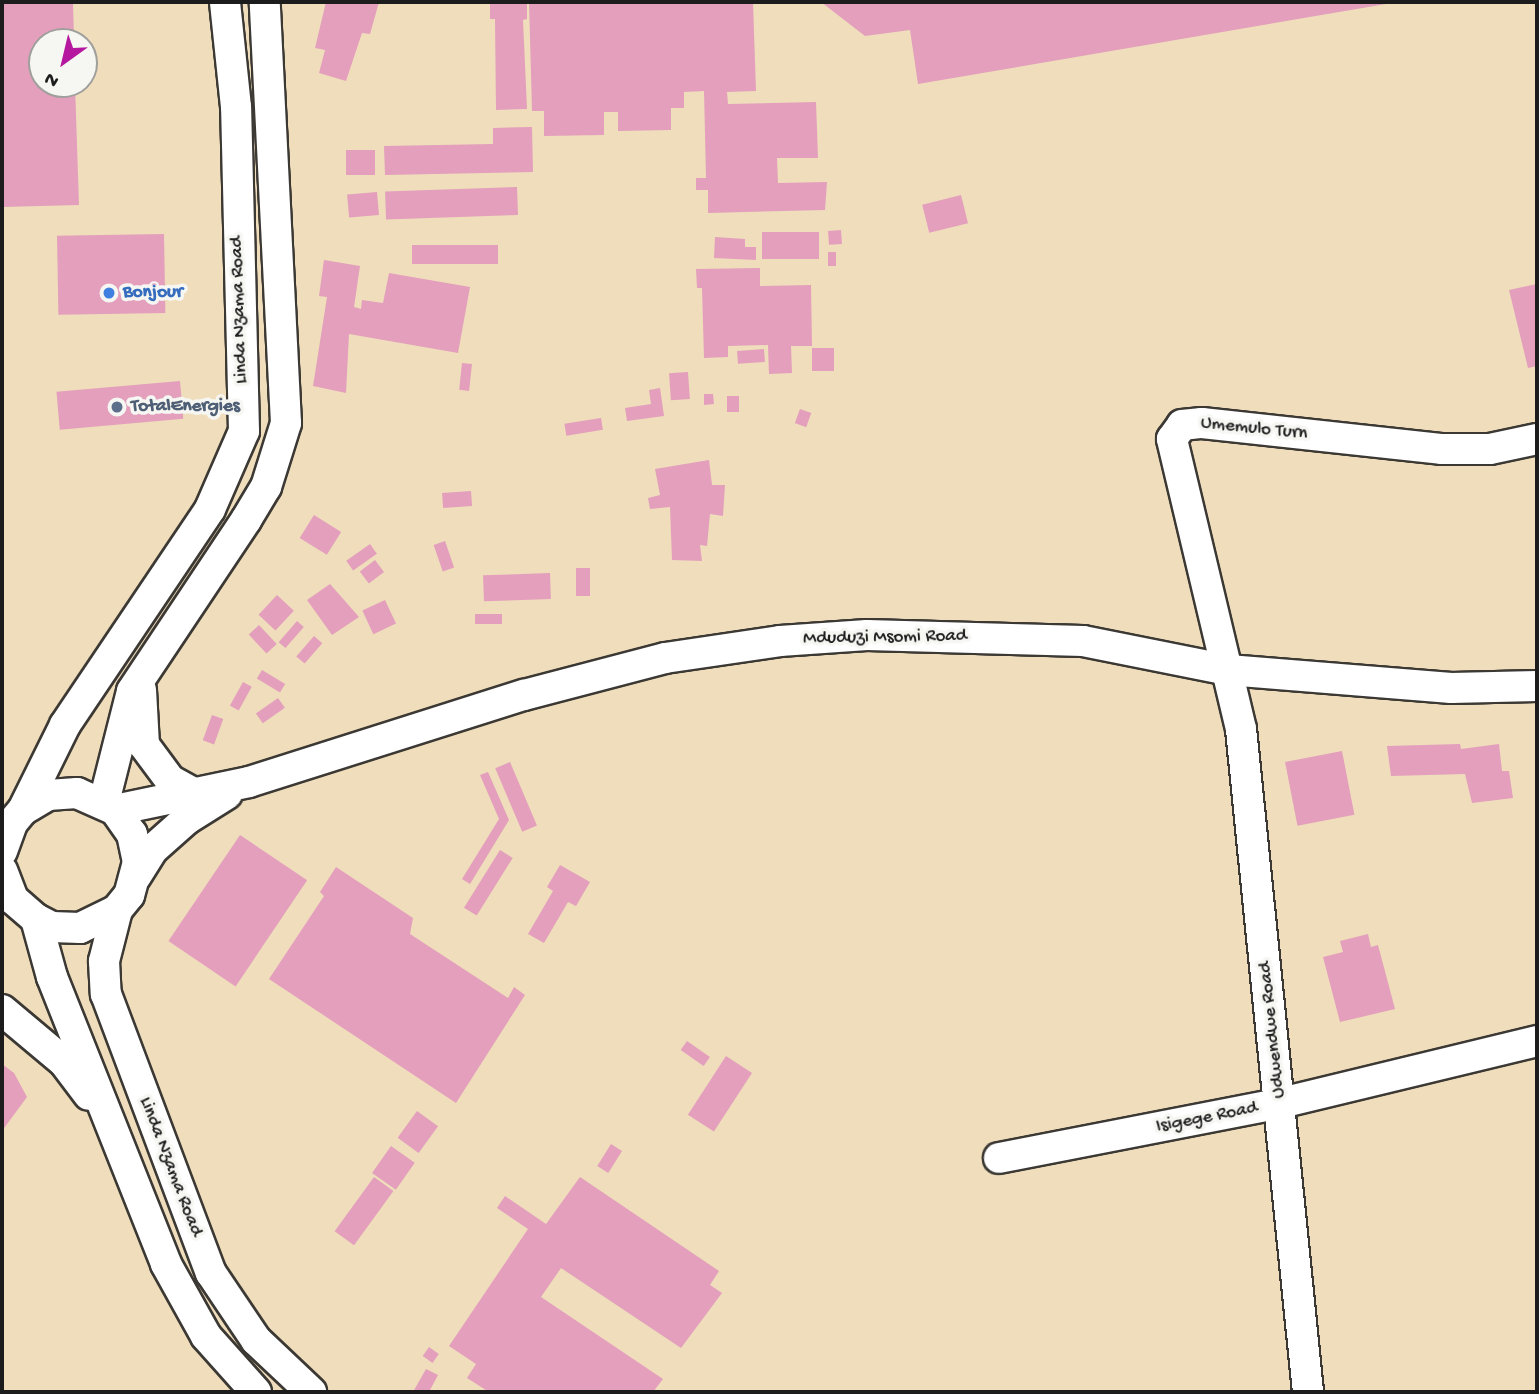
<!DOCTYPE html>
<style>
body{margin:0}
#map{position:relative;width:1539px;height:1394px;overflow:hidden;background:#efddbc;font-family:"Gochi Hand",sans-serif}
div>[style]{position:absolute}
.building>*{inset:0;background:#e39fbc;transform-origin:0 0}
.roads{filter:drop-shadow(2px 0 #3c3934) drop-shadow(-2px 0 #3c3934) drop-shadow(0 2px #3c3934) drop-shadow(0 -2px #3c3934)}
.minor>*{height:30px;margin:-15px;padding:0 15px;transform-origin:15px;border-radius:15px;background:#fff}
.dots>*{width:19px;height:19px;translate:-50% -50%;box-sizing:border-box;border:4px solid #f6f6f2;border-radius:50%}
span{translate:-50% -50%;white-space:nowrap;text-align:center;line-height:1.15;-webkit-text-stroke:7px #f6f6f2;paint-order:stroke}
.shop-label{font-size:19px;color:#366cbe;font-weight:700}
.left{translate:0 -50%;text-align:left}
.street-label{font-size:19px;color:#1c1c1c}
.service-label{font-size:19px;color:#4e5e75;font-weight:700}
.frame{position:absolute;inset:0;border:4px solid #1c1c1c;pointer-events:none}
.north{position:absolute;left:28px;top:28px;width:70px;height:70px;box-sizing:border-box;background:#f6f6f2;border:2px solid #9f9f9c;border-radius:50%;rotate:214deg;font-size:19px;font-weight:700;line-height:28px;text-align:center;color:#1c1c1c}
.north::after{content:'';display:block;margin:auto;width:24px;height:32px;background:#b5179e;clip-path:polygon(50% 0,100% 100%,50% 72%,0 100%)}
</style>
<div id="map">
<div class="building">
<i style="clip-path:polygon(2px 2px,73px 2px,74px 42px,42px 42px,42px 84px,75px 84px,79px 205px,2px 207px)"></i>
<i style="clip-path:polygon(326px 2px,379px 2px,370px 34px,362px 33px,346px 81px,319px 73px,325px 50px,315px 48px)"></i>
<i style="clip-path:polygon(490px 2px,527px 2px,527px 19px,523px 20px,527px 109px,496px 110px,495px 19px,490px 19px)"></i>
<i style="clip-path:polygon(529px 2px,753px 2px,756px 91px,727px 92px,728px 104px,816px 102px,818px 158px,777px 158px,778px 183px,827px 182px,825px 210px,708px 213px,708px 190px,696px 190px,696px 178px,706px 178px,704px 91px,684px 92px,684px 108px,671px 108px,671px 130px,618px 131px,618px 112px,604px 112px,604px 135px,544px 136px,544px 111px,532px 111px)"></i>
<i style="clip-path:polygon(821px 2px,1392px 2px,1392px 3px,918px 84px,910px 30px,865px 36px)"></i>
<i style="clip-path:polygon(532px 127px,533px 172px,385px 175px,384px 146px,493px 144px,493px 128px)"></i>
<i style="left:346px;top:150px;width:29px;height:25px"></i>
<i style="left:517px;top:187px;width:28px;height:132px;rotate:88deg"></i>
<i style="left:377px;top:192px;width:23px;height:30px;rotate:85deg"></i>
<i style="left:961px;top:195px;width:29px;height:40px;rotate:76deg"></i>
<i style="left:841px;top:230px;width:14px;height:13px;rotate:86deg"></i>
<i style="left:819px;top:232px;width:27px;height:57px;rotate:90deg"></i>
<i style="left:164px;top:234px;width:79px;height:107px;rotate:89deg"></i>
<i style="clip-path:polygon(715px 237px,745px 239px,745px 247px,756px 247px,756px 260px,714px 258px)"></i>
<i style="left:412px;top:245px;width:86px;height:19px"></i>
<i style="left:828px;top:252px;width:8px;height:14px"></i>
<i style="clip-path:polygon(324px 260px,360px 266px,354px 307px,361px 309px,362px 300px,383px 303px,389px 273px,470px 287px,458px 353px,349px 334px,346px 393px,313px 386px,327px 297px,319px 296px)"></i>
<i style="clip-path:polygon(760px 268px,760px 286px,811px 285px,812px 346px,791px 346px,792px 373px,769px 374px,768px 345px,728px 346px,728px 357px,704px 358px,702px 288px,697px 288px,696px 269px)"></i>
<i style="clip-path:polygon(1537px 284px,1537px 366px,1528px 368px,1509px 290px)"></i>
<i style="left:812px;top:348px;width:22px;height:23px"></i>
<i style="left:764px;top:349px;width:13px;height:27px;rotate:86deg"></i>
<i style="left:462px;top:363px;width:10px;height:27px;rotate:6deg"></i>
<i style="left:688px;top:372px;width:27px;height:19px;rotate:86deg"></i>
<i style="left:180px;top:381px;width:38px;height:124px;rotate:85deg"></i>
<i style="clip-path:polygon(660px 388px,664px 416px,627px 421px,625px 408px,651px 404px,649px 390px)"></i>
<i style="clip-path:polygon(704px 394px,713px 394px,714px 404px,704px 405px)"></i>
<i style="left:727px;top:396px;width:12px;height:16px"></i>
<i style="left:800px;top:409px;width:12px;height:15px;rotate:20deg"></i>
<i style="left:601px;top:418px;width:12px;height:37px;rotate:81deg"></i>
<i style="clip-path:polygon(709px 460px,712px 485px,725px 485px,723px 516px,710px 514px,707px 546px,700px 545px,702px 561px,672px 560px,670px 507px,650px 509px,648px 498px,660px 495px,655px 469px)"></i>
<i style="left:471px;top:491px;width:15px;height:29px;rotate:86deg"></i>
<i style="left:314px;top:515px;width:32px;height:27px;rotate:32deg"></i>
<i style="left:445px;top:541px;width:28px;height:12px;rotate:71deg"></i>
<i style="left:370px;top:544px;width:12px;height:29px;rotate:55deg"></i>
<i style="left:375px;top:560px;width:15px;height:19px;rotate:53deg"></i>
<i style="left:576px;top:568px;width:14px;height:28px"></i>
<i style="left:550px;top:573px;width:26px;height:67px;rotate:88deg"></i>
<i style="clip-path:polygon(330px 584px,359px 617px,332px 635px,307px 600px)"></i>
<i style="left:277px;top:595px;width:23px;height:27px;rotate:43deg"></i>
<i style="left:385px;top:600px;width:26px;height:25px;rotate:65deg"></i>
<i style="left:475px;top:614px;width:27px;height:10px"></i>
<i style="left:297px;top:621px;width:9px;height:28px;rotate:41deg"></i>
<i style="left:259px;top:625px;width:26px;height:14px;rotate:47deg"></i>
<i style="left:314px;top:636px;width:11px;height:27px;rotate:41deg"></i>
<i style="left:262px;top:670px;width:27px;height:10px;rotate:31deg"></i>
<i style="left:243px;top:682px;width:10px;height:27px;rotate:29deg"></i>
<i style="left:278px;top:698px;width:12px;height:27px;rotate:55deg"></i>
<i style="left:212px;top:715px;width:12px;height:27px;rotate:20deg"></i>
<i style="clip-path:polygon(1460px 744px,1461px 749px,1499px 744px,1502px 771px,1509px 771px,1513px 798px,1472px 803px,1465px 774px,1391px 776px,1387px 746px)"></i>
<i style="left:1342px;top:751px;width:65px;height:58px;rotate:79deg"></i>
<i style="left:510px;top:762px;width:69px;height:16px;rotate:67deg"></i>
<i style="clip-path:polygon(488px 772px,509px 820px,470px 884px,462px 879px,499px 819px,480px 775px)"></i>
<i style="left:240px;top:835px;width:81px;height:128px;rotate:34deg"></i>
<i style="left:500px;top:850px;width:15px;height:68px;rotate:32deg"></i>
<i style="clip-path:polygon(560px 865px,590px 882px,576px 906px,568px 902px,544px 943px,528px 934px,553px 891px,547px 887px)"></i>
<i style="clip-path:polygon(336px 867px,413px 918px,410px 934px,508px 998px,514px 987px,525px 995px,456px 1103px,269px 979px,324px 896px,320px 892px)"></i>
<i style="clip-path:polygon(1368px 934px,1371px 947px,1378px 945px,1395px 1009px,1340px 1022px,1323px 957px,1343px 952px,1340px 941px)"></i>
<i style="left:687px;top:1041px;width:28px;height:11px;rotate:35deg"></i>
<i style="left:726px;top:1056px;width:31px;height:70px;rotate:33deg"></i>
<i style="clip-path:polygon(2px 1064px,14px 1073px,27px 1097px,2px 1131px)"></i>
<i style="left:417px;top:1111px;width:26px;height:33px;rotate:36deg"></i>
<i style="left:611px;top:1144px;width:13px;height:26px;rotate:32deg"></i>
<i style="left:391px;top:1146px;width:29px;height:33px;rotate:35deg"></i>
<i style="left:374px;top:1177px;width:24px;height:67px;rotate:36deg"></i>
<i style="clip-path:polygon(580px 1177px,719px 1271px,710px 1285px,722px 1293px,681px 1348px,561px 1268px,541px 1297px,663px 1379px,653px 1392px,489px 1392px,467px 1378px,476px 1364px,449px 1346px,528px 1229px,497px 1208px,505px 1196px,546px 1224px)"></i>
<i style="left:429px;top:1347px;width:12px;height:11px;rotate:35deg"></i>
<i style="clip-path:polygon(426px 1369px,438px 1375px,429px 1392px,413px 1392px)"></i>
</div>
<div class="roads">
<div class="minor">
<i style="left:141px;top:690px;width:55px;rotate:86.9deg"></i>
<i style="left:144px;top:745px;width:44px;rotate:53.4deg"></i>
<i style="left:170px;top:780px;width:26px;rotate:29deg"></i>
<i style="left:104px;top:802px;width:114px;rotate:-75.8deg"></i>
<i style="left:132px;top:691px;width:206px;rotate:-56.3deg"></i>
<i style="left:246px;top:520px;width:39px;rotate:-59deg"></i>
<i style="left:266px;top:487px;width:67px;rotate:-72.6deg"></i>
<i style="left:286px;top:423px;width:422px;rotate:-92.9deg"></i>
<i style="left:23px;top:810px;width:95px;rotate:-63.7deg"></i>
<i style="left:65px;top:725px;width:260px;rotate:-56.1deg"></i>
<i style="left:210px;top:509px;width:85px;rotate:-66.4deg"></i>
<i style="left:244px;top:431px;width:324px;rotate:-91.4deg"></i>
<i style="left:236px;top:107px;width:106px;rotate:-96deg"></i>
<i style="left:115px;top:810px;width:137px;rotate:-11.8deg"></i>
<i style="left:249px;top:782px;width:288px;rotate:-17.6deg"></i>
<i style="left:524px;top:695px;width:146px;rotate:-14.7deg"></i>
<i style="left:665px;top:658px;width:116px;rotate:-8.4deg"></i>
<i style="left:780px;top:641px;width:87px;rotate:-3.9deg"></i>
<i style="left:867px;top:635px;width:216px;rotate:1.6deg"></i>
<i style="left:1083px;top:641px;width:148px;rotate:11.3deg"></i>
<i style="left:1228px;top:670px;width:224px;rotate:4.6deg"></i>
<i style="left:1451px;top:688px;width:86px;rotate:-1.3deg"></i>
<i style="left:2px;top:851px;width:30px;rotate:-70deg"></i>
<i style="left:12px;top:823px;width:17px;rotate:-50deg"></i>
<i style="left:23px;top:810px;width:29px;rotate:-31deg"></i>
<i style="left:48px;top:795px;width:29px;rotate:-4deg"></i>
<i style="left:77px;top:793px;width:42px;rotate:24.1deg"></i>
<i style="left:115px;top:810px;width:29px;rotate:55deg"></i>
<i style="left:132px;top:834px;width:29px;rotate:78deg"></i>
<i style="left:138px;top:862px;width:34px;rotate:105deg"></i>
<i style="left:129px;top:895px;width:19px;rotate:129deg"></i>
<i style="left:117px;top:910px;width:41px;rotate:154.1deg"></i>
<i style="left:80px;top:928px;width:28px;rotate:-178deg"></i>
<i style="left:52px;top:927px;width:18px;rotate:-153deg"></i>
<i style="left:36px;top:919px;width:30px;rotate:-139deg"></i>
<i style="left:13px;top:899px;width:30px;rotate:-111deg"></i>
<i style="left:136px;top:876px;width:31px;rotate:-58deg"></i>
<i style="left:152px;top:850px;width:47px;rotate:-41.5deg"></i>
<i style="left:187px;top:819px;width:47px;rotate:-32deg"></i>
<i style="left:117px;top:910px;width:53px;rotate:104.3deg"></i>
<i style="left:104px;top:961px;width:33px;rotate:87deg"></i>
<i style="left:106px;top:994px;width:298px;rotate:69.4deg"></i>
<i style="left:211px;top:1273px;width:81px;rotate:56.1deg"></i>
<i style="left:256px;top:1340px;width:76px;rotate:43.4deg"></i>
<i style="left:36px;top:919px;width:60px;rotate:74.6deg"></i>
<i style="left:52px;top:977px;width:309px;rotate:68.3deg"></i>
<i style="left:166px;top:1264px;width:82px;rotate:60.9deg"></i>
<i style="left:206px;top:1336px;width:75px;rotate:48.2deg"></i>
<i style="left:2px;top:1010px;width:81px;rotate:40deg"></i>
<i style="left:64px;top:1062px;width:41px;rotate:52.9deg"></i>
<i style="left:999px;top:1158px;width:287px;rotate:-11deg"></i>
<i style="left:1281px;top:1103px;width:263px;rotate:-13.6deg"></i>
<i style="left:1308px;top:1392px;width:666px;rotate:-95.77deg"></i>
<i style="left:1241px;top:729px;width:298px;rotate:-103.4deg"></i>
<i style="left:1172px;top:439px;width:17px;rotate:-54deg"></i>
<i style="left:1182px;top:425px;width:20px;rotate:-6deg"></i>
<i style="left:1202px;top:423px;width:240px;rotate:6.2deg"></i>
<i style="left:1441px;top:449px;width:49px"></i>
<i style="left:1490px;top:449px;width:48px;rotate:-12deg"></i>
</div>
</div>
<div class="dots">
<i style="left:109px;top:293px;background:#3f7fe0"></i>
<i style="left:117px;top:407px;background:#5c6f8a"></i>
</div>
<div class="shop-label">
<span class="left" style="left:123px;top:293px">Bonjour</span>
</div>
<div class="street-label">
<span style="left:240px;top:310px;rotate:-92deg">Linda Nzama Road</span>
<span style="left:1254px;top:429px;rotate:6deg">Umemulo Turn</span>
<span style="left:885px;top:638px;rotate:-1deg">Mduduzi Msomi Road</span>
<span style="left:1273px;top:1030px;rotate:-96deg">Udwendwe Road</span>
<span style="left:1207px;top:1118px;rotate:-11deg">Isigege Road</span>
<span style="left:170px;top:1167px;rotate:69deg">Linda Nzama Road</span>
</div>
<div class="service-label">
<span class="left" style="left:131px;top:407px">TotalEnergies</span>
</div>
<div class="frame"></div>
<div class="north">N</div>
</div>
